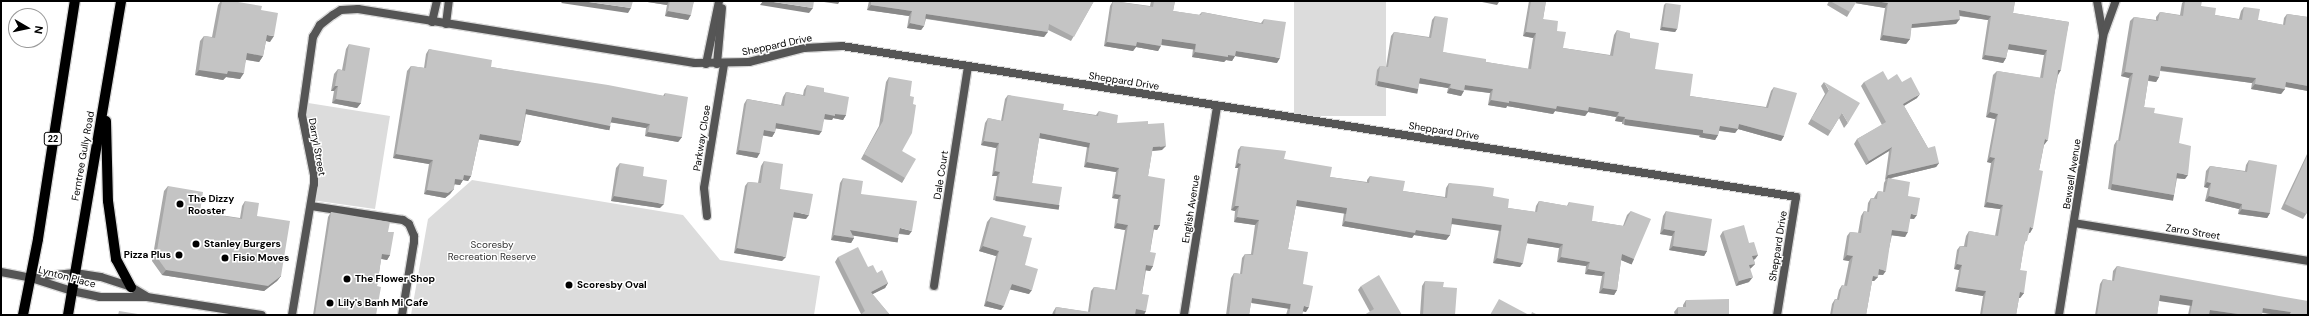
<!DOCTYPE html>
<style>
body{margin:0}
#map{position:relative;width:2309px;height:316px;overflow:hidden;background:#fff;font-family:"DM Sans",sans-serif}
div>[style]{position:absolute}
.green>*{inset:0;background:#dcdcdc;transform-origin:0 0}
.roads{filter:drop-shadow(1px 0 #dbdbdb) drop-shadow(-1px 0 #dbdbdb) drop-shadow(0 1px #dbdbdb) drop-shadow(0 -1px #dbdbdb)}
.lane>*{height:8px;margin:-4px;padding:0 4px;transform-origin:4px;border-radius:4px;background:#555}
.street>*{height:8px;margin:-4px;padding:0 4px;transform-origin:4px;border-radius:4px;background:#555}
.primary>*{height:10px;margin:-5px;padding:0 5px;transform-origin:5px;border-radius:5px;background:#000}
.wall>*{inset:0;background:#a9a9a9}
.shaded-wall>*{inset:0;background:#898989;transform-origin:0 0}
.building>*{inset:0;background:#c4c4c4;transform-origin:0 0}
.dots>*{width:11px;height:11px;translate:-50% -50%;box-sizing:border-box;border:2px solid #fff;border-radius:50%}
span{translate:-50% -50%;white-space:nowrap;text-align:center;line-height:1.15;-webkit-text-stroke:3px #fff;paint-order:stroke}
.shield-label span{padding:1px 3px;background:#fff;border:1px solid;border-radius:3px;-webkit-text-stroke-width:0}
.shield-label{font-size:9px;color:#000;font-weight:700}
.street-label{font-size:10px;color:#000}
.poi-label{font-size:10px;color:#000;font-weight:700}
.left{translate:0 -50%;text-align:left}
.right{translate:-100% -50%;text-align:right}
.park-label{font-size:10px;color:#333}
.frame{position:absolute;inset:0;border:2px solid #000;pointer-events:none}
.north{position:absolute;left:8px;top:8px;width:40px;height:40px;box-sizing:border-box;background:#fff;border:1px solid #999;border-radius:50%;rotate:99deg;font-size:11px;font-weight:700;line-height:16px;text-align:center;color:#000}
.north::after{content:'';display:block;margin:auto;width:14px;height:18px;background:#000;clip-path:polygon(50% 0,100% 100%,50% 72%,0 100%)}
</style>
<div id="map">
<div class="green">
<i style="left:1294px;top:1px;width:92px;height:115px"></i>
<i style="clip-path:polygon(302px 102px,390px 116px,375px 209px,311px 200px,315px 183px)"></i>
<i style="clip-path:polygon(472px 180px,683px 215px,720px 260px,820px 276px,814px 315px,411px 315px,428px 219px)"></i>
</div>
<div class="roads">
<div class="lane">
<i style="left:311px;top:206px;width:93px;rotate:8.7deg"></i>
<i style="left:403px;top:220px;width:7px;rotate:34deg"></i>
<i style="left:409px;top:224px;width:13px;rotate:67deg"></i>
<i style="left:414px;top:236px;width:6px;rotate:90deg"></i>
<i style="left:414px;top:242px;width:74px;rotate:99.3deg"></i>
</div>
<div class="street">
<i style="left:2097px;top:1px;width:35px;rotate:80deg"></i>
<i style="left:432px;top:22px;width:22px;rotate:-77deg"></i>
<i style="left:446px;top:24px;width:23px;rotate:-83deg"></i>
<i style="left:706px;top:64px;width:64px;rotate:-78.3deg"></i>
<i style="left:717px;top:64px;width:56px;rotate:-84.9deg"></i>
<i style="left:707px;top:216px;width:28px;rotate:-96deg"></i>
<i style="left:704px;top:188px;width:126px;rotate:-80.8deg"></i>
<i style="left:2074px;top:223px;width:237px;rotate:9.2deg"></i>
<i style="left:1px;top:272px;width:31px;rotate:11deg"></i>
<i style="left:31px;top:278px;width:43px;rotate:17.6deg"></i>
<i style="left:72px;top:291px;width:29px;rotate:12deg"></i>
<i style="left:100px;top:297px;width:47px"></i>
<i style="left:147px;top:297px;width:116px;rotate:8.9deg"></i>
<i style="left:35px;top:277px;width:40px;rotate:-5.7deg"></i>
<i style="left:75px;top:273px;width:26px;rotate:9deg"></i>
<i style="left:101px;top:277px;width:32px;rotate:18deg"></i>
<i style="left:131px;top:287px;width:17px;rotate:31deg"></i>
<i style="left:934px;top:286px;width:222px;rotate:-81.2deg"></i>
<i style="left:292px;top:315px;width:133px;rotate:-80.5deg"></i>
<i style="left:314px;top:184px;width:9px;rotate:-90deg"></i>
<i style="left:314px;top:175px;width:61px;rotate:-101.3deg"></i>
<i style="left:302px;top:115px;width:79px;rotate:-82deg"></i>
<i style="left:313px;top:37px;width:14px;rotate:-60deg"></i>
<i style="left:320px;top:25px;width:16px;rotate:-38deg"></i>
<i style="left:333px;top:15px;width:9px;rotate:-32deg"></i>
<i style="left:341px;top:10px;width:17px;rotate:-3deg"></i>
<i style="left:358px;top:9px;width:341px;rotate:9.1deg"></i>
<i style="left:695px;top:63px;width:54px;rotate:-1.1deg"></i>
<i style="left:749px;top:62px;width:57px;rotate:-14.3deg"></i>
<i style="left:804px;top:48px;width:38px;rotate:-3deg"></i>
<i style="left:842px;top:46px;width:966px;rotate:8.99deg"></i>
<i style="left:1796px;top:197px;width:120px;rotate:99.1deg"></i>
<i style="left:1184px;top:315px;width:212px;rotate:-81deg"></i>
<i style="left:2059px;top:315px;width:282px;rotate:-81deg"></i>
<i style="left:2103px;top:36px;width:37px;rotate:-70deg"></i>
</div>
<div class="primary">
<i style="left:106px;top:121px;width:80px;rotate:88.6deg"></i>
<i style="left:108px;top:201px;width:59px;rotate:82.1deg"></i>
<i style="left:116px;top:259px;width:32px;rotate:62deg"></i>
<i style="left:23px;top:315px;width:77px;rotate:-78.8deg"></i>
<i style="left:38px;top:239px;width:241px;rotate:-81.2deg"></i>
<i style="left:68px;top:315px;width:318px;rotate:-80.4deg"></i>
</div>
</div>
<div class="wall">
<i style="clip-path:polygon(221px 1px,232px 1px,261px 10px,270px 42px,266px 41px,263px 56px,259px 62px,246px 60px,240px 79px,226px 77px,223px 80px,195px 75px,200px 41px,204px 36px,212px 37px,218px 5px)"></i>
<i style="clip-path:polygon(641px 1px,694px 1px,688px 20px,665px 16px,667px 5px)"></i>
<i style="clip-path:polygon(869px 1px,1094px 1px,1071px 41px,1048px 30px,1044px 37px,926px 19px,924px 26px,921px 30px,907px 28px,909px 16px,867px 10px)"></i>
<i style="clip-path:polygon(1113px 1px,1150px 6px,1151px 1px,1175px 1px,1173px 11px,1199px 15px,1202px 12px,1261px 23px,1264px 19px,1277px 63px,1235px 56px,1232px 61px,1226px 60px,1224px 62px,1192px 57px,1193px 49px,1161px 44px,1158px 51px,1136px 47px,1133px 51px,1104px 46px,1110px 6px)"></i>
<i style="clip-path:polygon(1529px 1px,1546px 1px,1543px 19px,1557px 31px,1563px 48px,1610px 55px,1614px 35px,1617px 30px,1630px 38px,1655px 69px,1690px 96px,1766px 107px,1771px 91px,1774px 87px,1784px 136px,1781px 141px,1738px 129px,1735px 133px,1719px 131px,1718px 135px,1715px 140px,1699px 137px,1700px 135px,1622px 124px,1622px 122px,1615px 121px,1616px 117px,1588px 112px,1585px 116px,1555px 111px,1553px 114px,1507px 106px,1506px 108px,1488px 105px,1490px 93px,1464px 90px,1461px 96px,1447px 93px,1448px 88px,1419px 83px,1418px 89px,1415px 93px,1375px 85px,1377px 70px,1380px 66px,1386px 67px,1391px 36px,1394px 32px,1429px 37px,1432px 20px,1435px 16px,1443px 52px,1486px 62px,1528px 69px,1533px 38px,1523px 36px)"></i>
<i style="clip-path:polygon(1829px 1px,2015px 1px,2013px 13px,2069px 22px,2058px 75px,2039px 170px,2030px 233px,2029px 233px,2024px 245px,2020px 270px,2024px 293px,2020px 298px,2019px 298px,2016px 315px,1980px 315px,1983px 296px,1955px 291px,1959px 270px,1954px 269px,1957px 250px,1960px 246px,1964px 246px,1966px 236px,1969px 231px,1995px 236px,2000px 209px,1984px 207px,1991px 163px,1987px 162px,1995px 119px,1986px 117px,1993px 75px,1997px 71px,2040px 78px,2044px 55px,2008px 49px,2006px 58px,2003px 63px,1982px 59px,1988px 20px,1959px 16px,1956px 24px,1911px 28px,1910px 39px,1906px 44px,1880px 40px,1885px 8px,1855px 3px,1847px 17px,1827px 5px)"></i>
<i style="clip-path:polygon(2184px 1px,2201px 1px,2201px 6px,2215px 15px,2239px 19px,2241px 11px,2244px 7px,2258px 20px,2283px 25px,2284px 18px,2287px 14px,2308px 17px,2308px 91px,2285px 87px,2285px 89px,2281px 94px,2251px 89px,2252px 83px,2160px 71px,2159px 77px,2156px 82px,2148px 81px,2144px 107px,2154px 113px,2179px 143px,2185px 179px,2177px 178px,2174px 195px,2171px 200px,2108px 189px,2114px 145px,2117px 140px,2118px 141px,2129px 78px,2121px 76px,2130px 21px,2134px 17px,2156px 20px,2156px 17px,2160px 12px,2180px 15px,2182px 3px)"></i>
<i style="clip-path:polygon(1666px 3px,1677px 29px,1675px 32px,1660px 30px,1664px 5px)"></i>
<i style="clip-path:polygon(349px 44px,361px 103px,357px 108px,332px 103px,334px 91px,331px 91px,334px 74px,338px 69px,342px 70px,346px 49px)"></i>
<i style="clip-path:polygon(429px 49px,491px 67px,663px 96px,665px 93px,682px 137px,678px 142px,645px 136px,646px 128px,611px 122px,607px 130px,526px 114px,521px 141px,518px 146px,479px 139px,471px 176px,468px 181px,463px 180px,460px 185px,455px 184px,450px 194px,445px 198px,424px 194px,429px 164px,393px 158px,407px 71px,411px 66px,424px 68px,426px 54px)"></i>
<i style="clip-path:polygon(889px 77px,910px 96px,902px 151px,905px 178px,902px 183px,861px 159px,879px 126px,886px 82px)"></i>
<i style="clip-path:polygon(1888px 80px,1902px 82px,1917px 98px,1904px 106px,1928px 148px,1939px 163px,1936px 167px,1891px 178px,1908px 196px,1914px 219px,1910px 219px,1905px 237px,1892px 235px,1883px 275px,1878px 275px,1878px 277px,1874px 281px,1872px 281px,1866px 315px,1830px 315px,1832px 304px,1835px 299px,1837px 299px,1839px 290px,1842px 285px,1844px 286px,1849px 261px,1843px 260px,1847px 236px,1850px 232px,1858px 233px,1861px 216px,1864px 211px,1867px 212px,1868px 203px,1871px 198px,1874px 198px,1875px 196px,1878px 191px,1883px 192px,1884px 183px,1886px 179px,1885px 180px,1889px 151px,1866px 165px,1854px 144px,1857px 139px,1882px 125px,1861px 86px,1864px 82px)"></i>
<i style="clip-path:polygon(1824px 82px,1848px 123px,1844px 128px,1839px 118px,1828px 136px,1808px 124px,1825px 94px,1821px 86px)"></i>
<i style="clip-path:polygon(807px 85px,824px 92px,846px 115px,843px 120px,833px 118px,832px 120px,824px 119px,819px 135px,776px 128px,775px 132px,772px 137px,763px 135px,757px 158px,736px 154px,744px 104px,747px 99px,781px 105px,783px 97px,786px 92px,803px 95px,804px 90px)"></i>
<i style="clip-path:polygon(1008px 95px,1063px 110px,1096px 115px,1099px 111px,1117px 123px,1148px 124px,1162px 150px,1152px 151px,1148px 176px,1160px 225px,1157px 230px,1154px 229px,1150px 252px,1153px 266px,1150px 271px,1146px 270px,1142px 294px,1144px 315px,1135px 314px,1135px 315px,1052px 315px,1053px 312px,1056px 307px,1088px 312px,1091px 291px,1094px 287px,1115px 290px,1125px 230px,1114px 228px,1118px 199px,1112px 198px,1116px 172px,1084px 167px,1087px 147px,1039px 138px,1032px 183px,1059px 205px,1056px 209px,993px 200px,997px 176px,992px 176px,996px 148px,981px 145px,985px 123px,988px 118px,1001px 121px,1005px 99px)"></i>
<i style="clip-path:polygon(1241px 146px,1284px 159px,1330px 177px,1367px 182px,1367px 180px,1370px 176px,1403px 191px,1445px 197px,1446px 188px,1449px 183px,1493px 196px,1508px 208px,1535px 212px,1536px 206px,1539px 201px,1567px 206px,1569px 202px,1592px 221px,1623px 226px,1627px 215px,1631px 211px,1634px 259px,1631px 264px,1621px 260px,1617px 290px,1614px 295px,1599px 293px,1602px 276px,1585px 274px,1586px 266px,1557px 262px,1559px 248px,1527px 243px,1520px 267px,1493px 263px,1499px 230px,1452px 223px,1450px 235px,1446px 240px,1414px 235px,1412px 238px,1342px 226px,1344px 213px,1296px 205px,1288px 249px,1303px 284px,1306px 312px,1303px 311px,1302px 315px,1286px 315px,1288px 308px,1251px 302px,1249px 315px,1226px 315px,1231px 278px,1234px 273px,1240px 274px,1242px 258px,1245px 254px,1251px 254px,1255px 225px,1234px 222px,1235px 211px,1231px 210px,1238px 168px,1235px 168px,1238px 150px)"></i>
<i style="clip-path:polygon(2308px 152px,2308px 211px,2303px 219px,2281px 209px)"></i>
<i style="clip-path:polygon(2249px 160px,2270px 213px,2267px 218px,2238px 214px,2239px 209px,2205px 201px,2208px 188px,2204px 187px,2206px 171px,2210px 166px,2245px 171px,2246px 165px)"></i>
<i style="clip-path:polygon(764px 161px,780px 189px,806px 219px,793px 217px,782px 261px,734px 253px,745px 186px,748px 182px,758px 183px,761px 166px)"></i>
<i style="clip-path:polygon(620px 163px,643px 176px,660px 208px,611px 201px,616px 168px)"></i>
<i style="clip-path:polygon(843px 178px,861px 194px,909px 235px,899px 234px,895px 242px,853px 235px,854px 238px,851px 243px,831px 240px,840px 183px)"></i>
<i style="clip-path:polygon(168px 186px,200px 212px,240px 218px,242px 206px,245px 201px,257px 216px,281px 276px,277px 281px,264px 291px,162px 275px,152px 261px,164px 191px)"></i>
<i style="clip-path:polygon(1666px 211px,1707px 251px,1704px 256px,1669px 250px,1672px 236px,1660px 234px,1663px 216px)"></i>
<i style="clip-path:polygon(331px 212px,388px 232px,390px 255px,387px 260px,381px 259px,377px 286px,376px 315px,313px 315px,328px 217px)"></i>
<i style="clip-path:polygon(991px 217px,1023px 236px,1025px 265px,1029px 294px,1010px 289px,1001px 310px,984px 306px,996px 256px,979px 251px,987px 222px)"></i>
<i style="clip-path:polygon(1723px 231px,1749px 243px,1758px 255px,1755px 259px,1754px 260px,1755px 264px,1750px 269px,1749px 282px,1736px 286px,1720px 236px)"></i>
<i style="clip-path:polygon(838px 257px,868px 267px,877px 273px,888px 283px,885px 288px,872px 294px,890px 315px,861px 314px,835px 262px)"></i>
<i style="clip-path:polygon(2117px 266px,2308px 315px,2277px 315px,2262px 313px,2262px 315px,2188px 315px,2190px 305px,2159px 300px,2157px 315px,2095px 315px,2100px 284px,2103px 279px,2112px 281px,2113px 271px)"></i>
<i style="clip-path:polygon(1425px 281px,1443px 287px,1455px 315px,1420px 315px,1422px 286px)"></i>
<i style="clip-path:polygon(1361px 286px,1402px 315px,1370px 312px,1358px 290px)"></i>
<i style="clip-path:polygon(1686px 300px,1729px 315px,1675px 315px,1674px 312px,1678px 307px,1683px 307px,1683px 305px)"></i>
</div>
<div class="shaded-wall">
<i style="clip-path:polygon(563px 1px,582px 1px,631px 8px,628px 13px,561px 3px)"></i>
<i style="clip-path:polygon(641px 1px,669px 1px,667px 5px)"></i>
<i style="clip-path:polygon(763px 1px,767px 1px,813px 8px,809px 13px,760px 5px)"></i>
<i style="clip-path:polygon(817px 1px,840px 1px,838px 4px)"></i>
<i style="clip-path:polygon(1483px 1px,1491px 1px,1499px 2px,1497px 5px,1482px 2px)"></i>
<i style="clip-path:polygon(1856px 1px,1875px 1px,1888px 3px,1885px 8px,1855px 3px)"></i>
<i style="clip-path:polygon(871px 5px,912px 11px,909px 16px,867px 10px)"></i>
<i style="clip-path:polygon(1959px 10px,1991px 16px,1988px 20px,1955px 15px)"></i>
<i style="clip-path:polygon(668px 11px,691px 15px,688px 20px,665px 16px)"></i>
<i style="clip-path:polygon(926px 14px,1048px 32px,1044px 37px,923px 18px)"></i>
<i style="clip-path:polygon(1960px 19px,1956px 24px,1909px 28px,1912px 24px)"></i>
<i style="clip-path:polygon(910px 23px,924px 26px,921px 30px,907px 28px)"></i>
<i style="clip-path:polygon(1662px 27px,1677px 29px,1675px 32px,1660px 30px)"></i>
<i style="clip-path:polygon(1526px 32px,1536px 33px,1533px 38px,1523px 36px)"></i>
<i style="clip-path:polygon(267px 35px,274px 36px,270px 42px,263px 40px)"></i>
<i style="clip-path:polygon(1883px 35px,1910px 39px,1906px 44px,1880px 40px)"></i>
<i style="left:1162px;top:39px;width:34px;height:6px;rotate:8deg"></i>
<i style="clip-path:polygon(1107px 42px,1137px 42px,1161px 46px,1158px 51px,1136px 47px,1133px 51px,1104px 46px)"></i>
<i style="clip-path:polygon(2009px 44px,2047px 50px,2044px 55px,2005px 49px)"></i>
<i style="clip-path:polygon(1236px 51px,1280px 58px,1277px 63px,1235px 56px,1232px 61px,1226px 60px,1224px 62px,1192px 57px,1195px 52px,1228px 55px)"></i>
<i style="clip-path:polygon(247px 53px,263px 56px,259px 62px,243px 59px)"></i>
<i style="clip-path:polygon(1985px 55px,2006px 58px,2003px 63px,1982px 59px)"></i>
<i style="clip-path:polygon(2161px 66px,2256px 78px,2252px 83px,2158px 70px)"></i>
<i style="clip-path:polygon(199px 70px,228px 71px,244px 73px,240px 79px,226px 77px,223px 80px,195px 75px)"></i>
<i style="clip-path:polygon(2058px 70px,2061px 70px,2058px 75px)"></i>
<i style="clip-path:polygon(2125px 72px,2133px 73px,2129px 78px,2121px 76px)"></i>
<i style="clip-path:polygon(2149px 75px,2159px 77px,2156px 82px,2146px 80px)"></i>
<i style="clip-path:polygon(1420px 78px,1451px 84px,1448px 88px,1416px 83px)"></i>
<i style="left:1378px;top:81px;width:41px;height:5px;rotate:11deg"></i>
<i style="clip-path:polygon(2286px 82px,2308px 86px,2308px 91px,2282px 86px)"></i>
<i style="clip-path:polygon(2255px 84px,2285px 89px,2281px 94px,2251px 89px)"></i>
<i style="clip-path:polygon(1465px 85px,1493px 89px,1490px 93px,1462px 89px)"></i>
<i style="clip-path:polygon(335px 86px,338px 86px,334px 91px,331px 91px)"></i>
<i style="clip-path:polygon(1450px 88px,1464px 91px,1461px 96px,1447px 93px)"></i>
<i style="clip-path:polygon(1920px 94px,1917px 98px,1900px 108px,1903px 104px)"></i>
<i style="clip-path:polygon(336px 99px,361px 103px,357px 108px,332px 103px)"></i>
<i style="clip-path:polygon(1491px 100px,1509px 101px,1557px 106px,1589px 107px,1619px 112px,1616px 117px,1588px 112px,1585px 116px,1555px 111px,1553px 114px,1507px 106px,1506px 108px,1488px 105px)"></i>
<i style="left:526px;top:109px;width:86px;height:5px;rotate:11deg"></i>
<i style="clip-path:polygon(1990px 112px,1998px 114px,1995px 119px,1986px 117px)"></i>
<i style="clip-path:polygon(825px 114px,835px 114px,846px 115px,843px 120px,833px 118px,832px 120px,822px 119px)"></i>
<i style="clip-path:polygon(1618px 116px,1625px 117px,1622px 122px,1615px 121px)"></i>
<i style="clip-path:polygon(612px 117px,650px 124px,646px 128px,608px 122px)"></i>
<i style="left:1625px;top:119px;width:79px;height:6px;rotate:8deg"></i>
<i style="clip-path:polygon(776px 123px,822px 131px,819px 135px,773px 128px)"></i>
<i style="clip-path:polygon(1739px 124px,1784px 136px,1781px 141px,1738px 129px,1735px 133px,1716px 130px,1720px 126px)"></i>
<i style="clip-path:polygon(764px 130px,775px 132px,772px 137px,760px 135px)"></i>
<i style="clip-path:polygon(648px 132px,682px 137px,678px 142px,645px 136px)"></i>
<i style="left:1040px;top:133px;width:51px;height:5px;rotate:11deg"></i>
<i style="clip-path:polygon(1703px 133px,1718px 135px,1715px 140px,1699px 137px)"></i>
<i style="clip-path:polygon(480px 134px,521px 141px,518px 146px,476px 139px)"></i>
<i style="clip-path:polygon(2045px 139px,2048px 140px,2044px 145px,2042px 144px)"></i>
<i style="clip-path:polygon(984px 141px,999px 143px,996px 148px,981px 145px)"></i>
<i style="clip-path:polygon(1166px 146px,1162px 150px,1150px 151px,1153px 147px)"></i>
<i style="clip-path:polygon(1892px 147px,1889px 151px,1866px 165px,1869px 161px)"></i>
<i style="clip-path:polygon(739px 150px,760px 153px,757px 158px,736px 154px)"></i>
<i style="clip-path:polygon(396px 154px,433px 160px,429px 164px,393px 158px)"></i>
<i style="clip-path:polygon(1990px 157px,1995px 158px,1991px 163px,1987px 162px)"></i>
<i style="clip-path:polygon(1087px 162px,1119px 168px,1116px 172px,1084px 167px)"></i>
<i style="clip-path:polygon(1238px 163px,1241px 164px,1238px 168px,1235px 168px)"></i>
<i style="clip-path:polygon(1939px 163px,1936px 167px,1887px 179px,1888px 178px,1886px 179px,1885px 180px,1888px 175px)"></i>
<i style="clip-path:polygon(995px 171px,1000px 172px,997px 176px,992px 176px)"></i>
<i style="clip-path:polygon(2177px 173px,2188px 175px,2185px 179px,2174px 178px)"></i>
<i style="clip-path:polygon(464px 175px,471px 176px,468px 181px,463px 180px,460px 185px,452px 184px,455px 179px)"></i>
<i style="clip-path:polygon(2207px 182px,2211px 183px,2208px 188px,2204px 187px)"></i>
<i style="left:2112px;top:184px;width:63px;height:6px;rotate:10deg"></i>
<i style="clip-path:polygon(454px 189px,450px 194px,445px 198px,424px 194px,427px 190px)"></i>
<i style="clip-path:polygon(1115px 194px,1121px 195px,1118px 199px,1112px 198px)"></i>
<i style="clip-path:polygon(614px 196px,664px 204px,660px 208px,611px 201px)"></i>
<i style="left:996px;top:196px;width:64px;height:5px;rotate:8deg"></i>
<i style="clip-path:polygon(2209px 196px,2242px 204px,2239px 209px,2205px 201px)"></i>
<i style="left:1297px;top:200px;width:51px;height:6px;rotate:9deg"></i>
<i style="clip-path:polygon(1987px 202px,2003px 205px,2000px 209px,1984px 207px)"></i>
<i style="clip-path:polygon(1235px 206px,1239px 206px,1235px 211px,1231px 210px)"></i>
<i style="clip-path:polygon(2242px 209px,2270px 213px,2267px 218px,2238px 214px)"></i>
<i style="clip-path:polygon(794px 212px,809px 215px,806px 219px,791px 217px)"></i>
<i style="clip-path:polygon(1911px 214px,1917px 215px,1914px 219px,1908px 218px)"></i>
<i style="clip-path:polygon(1237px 217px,1259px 220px,1255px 225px,1234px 222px)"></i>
<i style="left:1452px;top:218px;width:50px;height:6px;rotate:8deg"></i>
<i style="clip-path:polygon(1345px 221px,1416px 230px,1450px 235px,1446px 240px,1414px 235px,1412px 238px,1342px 226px)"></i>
<i style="clip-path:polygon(1117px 223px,1128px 225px,1125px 230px,1114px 228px)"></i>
<i style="clip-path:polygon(1154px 225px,1160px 225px,1157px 230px,1151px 229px)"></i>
<i style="clip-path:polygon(2030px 227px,2033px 228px,2030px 233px,2026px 232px)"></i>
<i style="clip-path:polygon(900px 228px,912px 231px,909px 235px,896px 233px)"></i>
<i style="clip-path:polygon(1664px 229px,1675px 231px,1672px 236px,1660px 234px)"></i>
<i style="left:850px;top:230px;width:49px;height:5px;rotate:9deg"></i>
<i style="clip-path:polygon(1892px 230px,1908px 232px,1905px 237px,1889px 235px)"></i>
<i style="clip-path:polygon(834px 235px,854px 238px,851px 243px,831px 240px)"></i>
<i style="clip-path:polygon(1528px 238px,1563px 244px,1559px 248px,1525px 243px)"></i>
<i style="clip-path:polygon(983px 246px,999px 251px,996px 256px,979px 251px)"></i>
<i style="clip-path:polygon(1673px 246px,1707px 251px,1704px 256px,1669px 250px)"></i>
<i style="clip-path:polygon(737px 248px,786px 257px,782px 261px,734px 253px)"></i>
<i style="clip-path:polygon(382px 254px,390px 255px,387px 260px,378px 258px)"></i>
<i style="left:1622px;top:254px;width:13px;height:6px;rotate:23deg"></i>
<i style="clip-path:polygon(1758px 255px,1755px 259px,1749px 261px,1752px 256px)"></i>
<i style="clip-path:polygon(1847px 255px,1853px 256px,1849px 261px,1843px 260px)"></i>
<i style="clip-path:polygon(1561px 257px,1590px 262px,1586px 266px,1557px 262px)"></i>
<i style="clip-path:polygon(1497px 258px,1523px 263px,1520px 267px,1493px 263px)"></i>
<i style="clip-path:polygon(1755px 264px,1751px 268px,1746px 270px,1749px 265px)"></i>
<i style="clip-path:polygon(1957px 264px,1962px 265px,1959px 270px,1954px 269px)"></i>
<i style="clip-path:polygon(1146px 265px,1153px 266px,1150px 271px,1143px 270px)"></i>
<i style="clip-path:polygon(1588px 269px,1605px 272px,1602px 276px,1585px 274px)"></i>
<i style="clip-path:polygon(1879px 269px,1886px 271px,1883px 275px,1875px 274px)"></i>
<i style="clip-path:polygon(166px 270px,281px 276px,277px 281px,264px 291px,162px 275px)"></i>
<i style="clip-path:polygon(1873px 276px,1878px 277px,1874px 281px,1869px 281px)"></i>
<i style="clip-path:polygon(1753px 277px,1749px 282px,1736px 286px,1739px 281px)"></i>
<i style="clip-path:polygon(888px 283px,885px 288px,867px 297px,871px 292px)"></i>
<i style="clip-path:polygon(1012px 284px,1032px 290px,1029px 294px,1008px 289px)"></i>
<i style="clip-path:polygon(1958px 287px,1986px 291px,1983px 296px,1955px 291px)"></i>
<i style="clip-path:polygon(1603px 288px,1617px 290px,1614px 295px,1599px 293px)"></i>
<i style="clip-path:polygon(2020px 292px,2024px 293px,2020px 298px,2016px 297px)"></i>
<i style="left:2160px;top:295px;width:33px;height:6px;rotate:9deg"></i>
<i style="left:1252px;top:298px;width:39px;height:5px;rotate:9deg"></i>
<i style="clip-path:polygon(987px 301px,1004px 306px,1001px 310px,984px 306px)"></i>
<i style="clip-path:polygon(1304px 306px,1309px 307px,1306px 312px,1301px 311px)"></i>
<i style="clip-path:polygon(2263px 308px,2291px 312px,2289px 315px,2277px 315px,2260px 312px)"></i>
<i style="clip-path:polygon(1136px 309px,1146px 311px,1144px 315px,1133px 314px)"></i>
<i style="clip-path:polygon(2210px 310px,2238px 314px,2238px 315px,2212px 315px,2206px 314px)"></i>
</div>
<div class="building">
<i style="clip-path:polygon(222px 1px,232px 1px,262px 6px,261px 10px,278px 13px,274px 36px,267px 35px,263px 56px,247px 53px,244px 73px,228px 71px,227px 74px,199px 70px,204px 36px,215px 38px)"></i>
<i style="clip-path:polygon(582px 1px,633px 1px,631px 8px)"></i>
<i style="clip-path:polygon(670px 1px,694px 1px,691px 15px,668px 11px)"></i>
<i style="clip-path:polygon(767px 1px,814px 1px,813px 8px)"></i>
<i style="clip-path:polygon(871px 1px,1094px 1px,1074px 37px,1049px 24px,1048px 32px,926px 14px,924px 26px,910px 23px,912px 11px,871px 5px)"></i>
<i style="clip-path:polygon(1113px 1px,1153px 7px,1154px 1px,1175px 1px,1173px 11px,1201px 15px,1202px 12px,1263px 24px,1264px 19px,1286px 22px,1280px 58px,1236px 51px,1235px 56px,1228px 55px,1228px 57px,1195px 52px,1196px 44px,1162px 39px,1161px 46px,1137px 42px,1136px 46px,1107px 42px)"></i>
<i style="clip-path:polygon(1491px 1px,1499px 1px,1499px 2px)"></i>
<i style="clip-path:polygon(1531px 1px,1546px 1px,1543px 19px,1558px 21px,1557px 31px,1566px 32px,1563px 48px,1613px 56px,1617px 30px,1630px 33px,1630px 38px,1659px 43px,1655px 69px,1693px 74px,1690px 96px,1768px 108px,1774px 87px,1797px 93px,1784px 136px,1739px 124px,1738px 129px,1720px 126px,1718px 135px,1703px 133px,1703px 130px,1625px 119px,1625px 117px,1618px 116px,1619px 112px,1589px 107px,1588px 111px,1557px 106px,1556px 109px,1509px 101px,1509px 103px,1491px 100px,1493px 89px,1465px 85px,1464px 91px,1450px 88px,1451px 84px,1420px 78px,1418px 89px,1378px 81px,1380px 66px,1388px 67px,1394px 32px,1431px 38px,1435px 16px,1448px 18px,1443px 52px,1486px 59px,1486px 62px,1531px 69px,1536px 33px,1526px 32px)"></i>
<i style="clip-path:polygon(1830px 1px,1857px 1px,1850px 12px)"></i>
<i style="clip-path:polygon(1875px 1px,2015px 1px,2013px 13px,2069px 22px,2061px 70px,2058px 70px,2048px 140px,2045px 139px,2039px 170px,2043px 171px,2033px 228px,2030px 227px,2027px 241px,2025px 241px,2020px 270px,2027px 271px,2024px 293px,2020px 292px,2016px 315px,1982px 315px,1986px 291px,1958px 287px,1962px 265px,1957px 264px,1960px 246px,1967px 247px,1969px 231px,1998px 236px,2003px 205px,1987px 202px,1995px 158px,1990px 157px,1998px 114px,1990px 112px,1997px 71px,2043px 78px,2047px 50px,2009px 44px,2006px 58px,1985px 55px,1991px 16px,1959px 10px,1960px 19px,1912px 24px,1910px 39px,1883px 35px,1888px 3px)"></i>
<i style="clip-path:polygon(2185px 1px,2202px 1px,2201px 6px,2216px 8px,2215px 15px,2242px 20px,2244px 7px,2260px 9px,2258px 20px,2285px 25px,2287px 14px,2308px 17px,2308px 86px,2286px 82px,2285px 89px,2255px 84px,2256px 78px,2161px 66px,2159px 77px,2149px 75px,2144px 107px,2155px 108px,2154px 113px,2183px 118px,2179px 143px,2191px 146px,2188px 175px,2177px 173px,2174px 195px,2112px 184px,2117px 140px,2120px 141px,2133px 73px,2125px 72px,2134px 17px,2158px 21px,2160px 12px,2183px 16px)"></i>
<i style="left:1666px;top:3px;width:15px;height:24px;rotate:8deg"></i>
<i style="clip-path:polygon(349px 44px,370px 48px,361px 103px,336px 99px,338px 86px,335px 86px,338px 69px,345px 71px)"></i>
<i style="clip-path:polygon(429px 49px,492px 60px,491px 67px,608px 85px,665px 96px,665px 93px,688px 97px,682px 137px,648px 132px,650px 124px,612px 117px,610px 126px,526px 109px,521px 141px,480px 134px,471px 176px,464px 175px,463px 180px,455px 179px,454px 189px,448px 193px,427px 190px,433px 160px,396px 154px,411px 66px,426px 68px)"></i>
<i style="clip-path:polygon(1883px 71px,1888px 80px,1897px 74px,1902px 82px,1911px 77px,1920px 94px,1903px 104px,1928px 148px,1935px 146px,1939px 163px,1888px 175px,1892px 147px,1869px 161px,1857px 139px,1886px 122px,1864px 82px)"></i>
<i style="clip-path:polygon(889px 77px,912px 81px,910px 96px,914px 97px,913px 104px,916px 105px,912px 133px,902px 151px,916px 159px,905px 178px,864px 154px,883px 121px)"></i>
<i style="clip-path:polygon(1824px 82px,1860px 103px,1848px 123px,1842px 113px,1831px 131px,1811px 119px,1829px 90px)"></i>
<i style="clip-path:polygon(807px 85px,824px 88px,824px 92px,849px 97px,846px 115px,835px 114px,835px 116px,825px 114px,822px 131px,776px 123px,775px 132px,764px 130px,760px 153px,739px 150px,747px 99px,784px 106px,786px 92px,805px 96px)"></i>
<i style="clip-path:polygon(1008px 95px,1064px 104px,1063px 110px,1098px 116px,1099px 111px,1118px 115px,1117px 123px,1148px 121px,1148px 124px,1164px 123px,1166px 146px,1153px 147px,1148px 176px,1165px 179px,1160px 225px,1154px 225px,1150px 252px,1156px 253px,1153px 266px,1146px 265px,1142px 294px,1149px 295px,1146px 311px,1136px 309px,1135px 315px,1055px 315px,1056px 307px,1090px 312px,1094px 287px,1117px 290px,1128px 225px,1117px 223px,1121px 195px,1115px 194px,1119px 168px,1087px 162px,1090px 143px,1040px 133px,1032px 183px,1062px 187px,1059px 205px,996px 196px,1000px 172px,995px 171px,999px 143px,984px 141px,988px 118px,1003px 121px)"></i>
<i style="clip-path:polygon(1241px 146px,1286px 151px,1284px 159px,1332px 167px,1330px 177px,1369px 183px,1370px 176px,1405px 181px,1403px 191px,1447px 198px,1449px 183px,1480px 186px,1494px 188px,1493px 196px,1509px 199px,1508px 208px,1537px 212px,1539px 201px,1568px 206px,1569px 202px,1594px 206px,1592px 221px,1624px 226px,1631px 211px,1651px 219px,1634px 259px,1622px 254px,1617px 290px,1603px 288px,1605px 272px,1588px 269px,1590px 262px,1561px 257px,1563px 244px,1528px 238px,1523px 263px,1497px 258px,1502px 225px,1452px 218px,1450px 235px,1416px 230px,1415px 233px,1345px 221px,1347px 208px,1297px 200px,1288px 249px,1308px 252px,1303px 284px,1313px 286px,1309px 307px,1304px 306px,1302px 315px,1289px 315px,1291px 304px,1252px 298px,1249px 315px,1229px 315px,1234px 273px,1242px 274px,1245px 254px,1253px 255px,1259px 220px,1237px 217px,1239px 206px,1235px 206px,1241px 164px,1238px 163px)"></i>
<i style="clip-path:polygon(2308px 154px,2308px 211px,2306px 214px,2285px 204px)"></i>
<i style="clip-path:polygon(2249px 160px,2277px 165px,2270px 213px,2242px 209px,2242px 204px,2209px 196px,2211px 183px,2207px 182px,2210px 166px,2247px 172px)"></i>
<i style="clip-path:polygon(764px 161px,783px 164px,780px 189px,813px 194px,809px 215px,794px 212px,786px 257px,737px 248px,748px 182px,761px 183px)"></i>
<i style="clip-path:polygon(620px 163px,644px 167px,643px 176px,667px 180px,664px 204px,614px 196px)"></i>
<i style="clip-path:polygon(843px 178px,863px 181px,861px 194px,917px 201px,912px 231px,900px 228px,898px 238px,850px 230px,854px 238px,834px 235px)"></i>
<i style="clip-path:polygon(1888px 178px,1910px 182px,1908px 196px,1920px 198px,1917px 215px,1911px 214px,1908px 232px,1892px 230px,1886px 271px,1879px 269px,1878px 277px,1873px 276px,1866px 315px,1832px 315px,1835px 299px,1839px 300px,1842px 285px,1847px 286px,1853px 256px,1847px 255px,1850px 232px,1861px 233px,1864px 211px,1869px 212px,1871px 198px,1877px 199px,1878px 191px,1885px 192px)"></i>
<i style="clip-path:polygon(168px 186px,203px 192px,200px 212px,242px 219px,245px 201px,259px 203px,257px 216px,290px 221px,281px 276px,268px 286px,166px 270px,156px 256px)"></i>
<i style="clip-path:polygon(1666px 211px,1712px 219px,1707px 251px,1673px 246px,1675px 231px,1664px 229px)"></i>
<i style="clip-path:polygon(331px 212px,390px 222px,388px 232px,394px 232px,390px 255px,382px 254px,377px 286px,381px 287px,376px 315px,315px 315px)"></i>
<i style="clip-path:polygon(991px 217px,1026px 226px,1023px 236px,1032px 238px,1025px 265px,1038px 269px,1032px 290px,1012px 284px,1004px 306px,987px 301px,999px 251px,983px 246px)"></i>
<i style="clip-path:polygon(1744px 225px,1749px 243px,1754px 242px,1758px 255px,1752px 256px,1755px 264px,1749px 265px,1753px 277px,1739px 281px,1723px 231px)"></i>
<i style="clip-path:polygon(858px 247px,868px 267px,873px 265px,877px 273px,882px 270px,888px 283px,871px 292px,890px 315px,860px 315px,865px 311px,838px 257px)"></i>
<i style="clip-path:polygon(2117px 266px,2279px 296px,2308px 301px,2308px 315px,2293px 315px,2290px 314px,2291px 312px,2263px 308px,2262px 315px,2238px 315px,2238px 314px,2210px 310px,2209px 315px,2190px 315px,2193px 300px,2160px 295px,2157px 315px,2097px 315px,2103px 279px,2114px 281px)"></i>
<i style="clip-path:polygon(1379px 275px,1402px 315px,1364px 315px,1374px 309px,1361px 286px)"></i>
<i style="clip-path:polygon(1425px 281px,1444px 282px,1443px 287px,1457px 288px,1455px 315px,1423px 315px)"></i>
<i style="clip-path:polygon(1499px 299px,1529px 315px,1490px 315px)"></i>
<i style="clip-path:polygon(1729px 299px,1729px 315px,1678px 315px,1678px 307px,1686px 307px,1686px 300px)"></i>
<i style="clip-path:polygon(119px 311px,144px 315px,118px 315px)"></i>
<i style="clip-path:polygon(1532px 312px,1538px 315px,1531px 315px)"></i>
</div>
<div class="dots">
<i style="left:180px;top:204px;background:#000"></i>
<i style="left:196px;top:244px;background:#000"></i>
<i style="left:179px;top:255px;background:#000"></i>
<i style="left:225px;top:258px;background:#000"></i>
<i style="left:347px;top:279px;background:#000"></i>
<i style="left:569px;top:285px;background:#000"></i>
<i style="left:330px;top:303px;background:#000"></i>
</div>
<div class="shield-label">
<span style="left:53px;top:139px">22</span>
</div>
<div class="street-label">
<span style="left:777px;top:45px;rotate:-12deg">Sheppard Drive</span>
<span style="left:1124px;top:81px;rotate:9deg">Sheppard Drive</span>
<span style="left:1444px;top:131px;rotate:9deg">Sheppard Drive</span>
<span style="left:702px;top:138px;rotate:-81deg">Parkway Close</span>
<span style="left:317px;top:147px;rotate:80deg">Darryl Street</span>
<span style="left:83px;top:156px;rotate:-80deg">Ferntree Gully Road</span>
<span style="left:2072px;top:174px;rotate:-81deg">Bewsell Avenue</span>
<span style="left:941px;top:175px;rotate:-81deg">Dale Court</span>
<span style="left:1191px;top:209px;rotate:-81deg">English Avenue</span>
<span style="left:2193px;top:232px;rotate:9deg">Zarro Street</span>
<span style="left:1778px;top:246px;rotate:-81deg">Sheppard Drive</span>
<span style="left:67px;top:277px;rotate:15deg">Lynton Place</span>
</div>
<div class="poi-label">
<span class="left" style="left:188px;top:204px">The Dizzy<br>Rooster</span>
<span class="left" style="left:204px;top:244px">Stanley Burgers</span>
<span class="right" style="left:171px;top:255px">Pizza Plus</span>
<span class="left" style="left:233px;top:258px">Fisio Moves</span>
<span class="left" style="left:355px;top:279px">The Flower Shop</span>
<span class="left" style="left:577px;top:285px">Scoresby Oval</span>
<span class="left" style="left:338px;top:303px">Lily's Banh Mi Cafe</span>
</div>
<div class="park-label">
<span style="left:492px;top:250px">Scoresby<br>Recreation Reserve</span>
</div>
<div class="frame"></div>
<div class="north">N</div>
</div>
